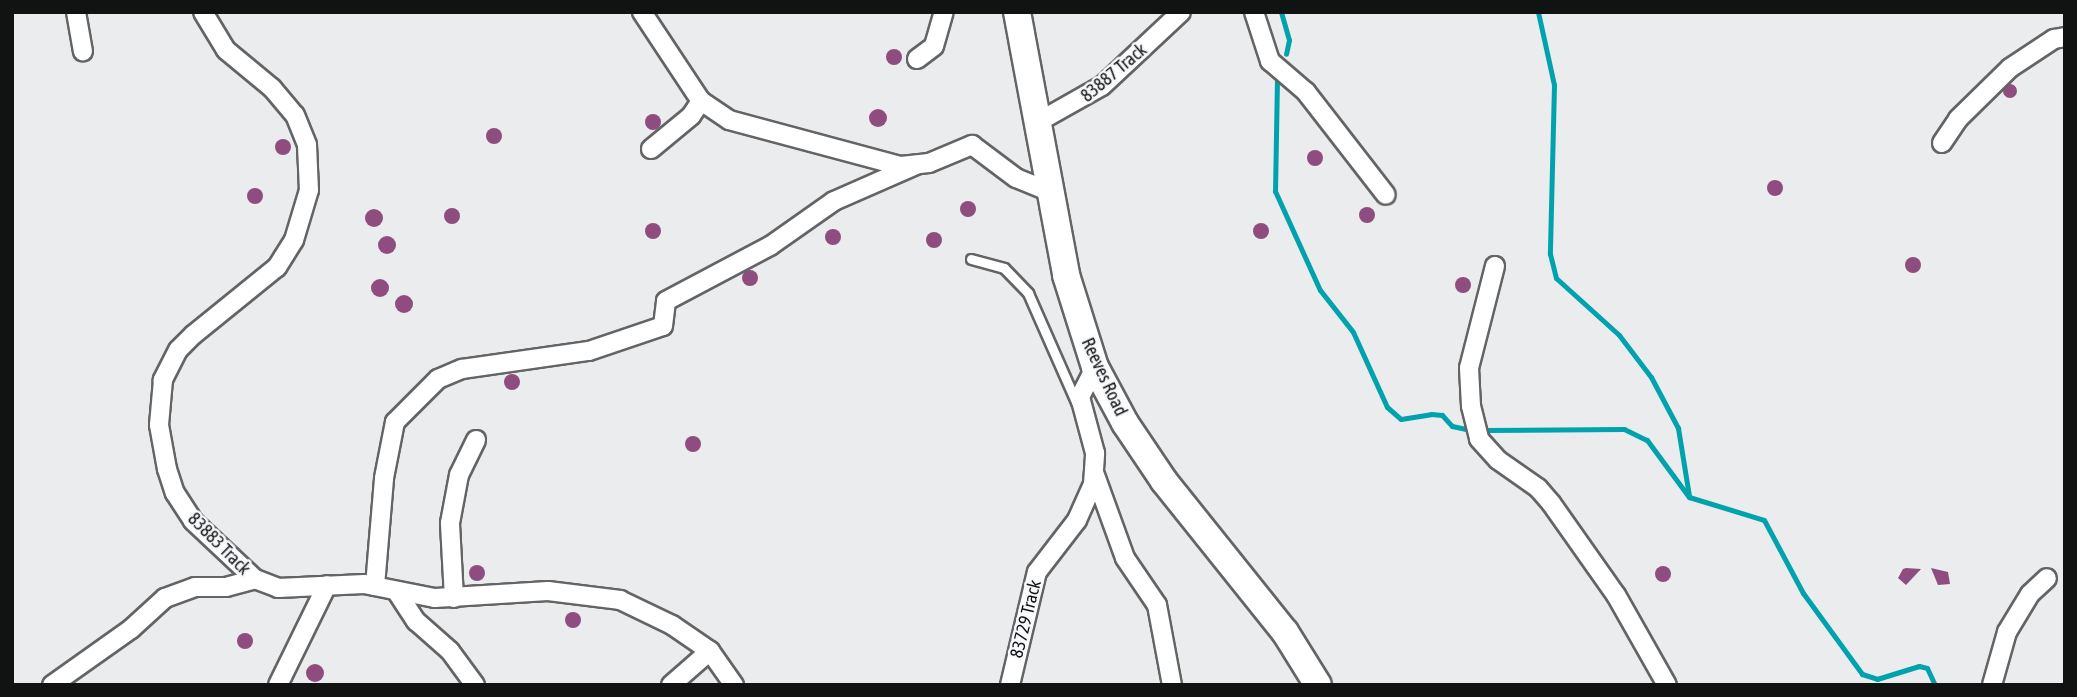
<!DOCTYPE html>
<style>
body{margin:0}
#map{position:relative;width:2077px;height:697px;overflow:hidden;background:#eaecee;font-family:"Asap Condensed",sans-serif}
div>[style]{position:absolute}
.stream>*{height:5px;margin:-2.5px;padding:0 2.5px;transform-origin:2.5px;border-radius:2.5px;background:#00a2ad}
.building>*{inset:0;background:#8f4d7f}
.round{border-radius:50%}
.roads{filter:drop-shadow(2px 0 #636466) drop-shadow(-2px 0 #636466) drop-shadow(0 2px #636466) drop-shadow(0 -2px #636466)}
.lane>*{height:9px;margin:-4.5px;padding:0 4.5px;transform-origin:4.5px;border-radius:4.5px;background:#fff}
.street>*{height:18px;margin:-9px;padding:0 9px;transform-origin:9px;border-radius:9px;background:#fff}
.secondary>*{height:26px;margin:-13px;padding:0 13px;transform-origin:13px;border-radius:13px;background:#fff}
span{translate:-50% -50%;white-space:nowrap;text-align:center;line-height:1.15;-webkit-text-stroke:5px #f8f9fc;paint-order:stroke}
.street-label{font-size:18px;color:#111212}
.frame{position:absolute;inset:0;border:14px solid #111212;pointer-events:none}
</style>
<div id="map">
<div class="stream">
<i style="left:1281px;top:12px;width:29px;rotate:74deg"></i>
<i style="left:1289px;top:40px;width:14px;rotate:102deg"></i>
<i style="left:1538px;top:12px;width:75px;rotate:77.6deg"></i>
<i style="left:1554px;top:85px;width:169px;rotate:91.4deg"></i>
<i style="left:1550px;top:254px;width:25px;rotate:76deg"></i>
<i style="left:1556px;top:278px;width:85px;rotate:42.1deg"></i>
<i style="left:1619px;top:335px;width:53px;rotate:52.7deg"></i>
<i style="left:1651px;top:377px;width:58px;rotate:62.1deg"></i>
<i style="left:1678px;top:428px;width:69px;rotate:80.8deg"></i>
<i style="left:1277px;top:78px;width:113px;rotate:91deg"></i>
<i style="left:1275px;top:191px;width:109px;rotate:65.6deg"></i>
<i style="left:1320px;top:290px;width:53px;rotate:51.8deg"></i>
<i style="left:1353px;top:332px;width:82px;rotate:65.6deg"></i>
<i style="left:1387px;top:407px;width:18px;rotate:41deg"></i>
<i style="left:1401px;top:419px;width:30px;rotate:-9deg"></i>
<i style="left:1431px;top:414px;width:11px;rotate:5deg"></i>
<i style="left:1442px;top:415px;width:15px;rotate:48deg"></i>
<i style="left:1452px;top:426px;width:19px;rotate:12deg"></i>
<i style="left:1485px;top:430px;width:139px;rotate:-0.4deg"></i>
<i style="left:1624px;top:429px;width:25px;rotate:26deg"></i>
<i style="left:1647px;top:440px;width:71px;rotate:53.6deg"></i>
<i style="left:1689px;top:497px;width:78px;rotate:17deg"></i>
<i style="left:1764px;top:520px;width:83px;rotate:61.9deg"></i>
<i style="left:1803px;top:593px;width:100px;rotate:53.9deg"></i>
<i style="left:1862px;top:674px;width:16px;rotate:18deg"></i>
<i style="left:1877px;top:679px;width:44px;rotate:-17.2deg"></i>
<i style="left:1919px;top:666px;width:8px;rotate:14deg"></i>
<i style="left:1927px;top:668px;width:19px;rotate:65deg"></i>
</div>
<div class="building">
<i class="round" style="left:886px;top:49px;width:16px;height:16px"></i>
<i class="round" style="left:2003px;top:84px;width:14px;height:14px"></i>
<i class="round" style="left:869px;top:109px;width:18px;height:18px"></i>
<i class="round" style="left:645px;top:114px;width:16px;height:16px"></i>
<i class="round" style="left:486px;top:128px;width:16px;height:16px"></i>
<i class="round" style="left:275px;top:139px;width:16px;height:16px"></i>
<i class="round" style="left:1307px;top:150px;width:16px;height:16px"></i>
<i class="round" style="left:1767px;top:180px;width:16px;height:16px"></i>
<i class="round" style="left:247px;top:188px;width:16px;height:16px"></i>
<i class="round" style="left:960px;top:201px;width:16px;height:16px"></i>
<i class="round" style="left:1359px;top:207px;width:16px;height:16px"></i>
<i class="round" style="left:444px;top:208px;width:16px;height:16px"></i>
<i class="round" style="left:365px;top:209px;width:18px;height:18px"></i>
<i class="round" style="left:1253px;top:223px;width:16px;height:16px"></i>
<i class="round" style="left:645px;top:223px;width:16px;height:16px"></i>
<i class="round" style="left:825px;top:229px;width:16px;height:16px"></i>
<i class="round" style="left:926px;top:232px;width:16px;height:16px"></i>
<i class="round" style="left:378px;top:236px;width:18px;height:18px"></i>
<i class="round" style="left:1905px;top:257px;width:16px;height:16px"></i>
<i class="round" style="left:742px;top:270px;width:16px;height:16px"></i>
<i class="round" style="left:1455px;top:277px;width:16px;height:16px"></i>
<i class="round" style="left:371px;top:279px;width:18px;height:18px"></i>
<i class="round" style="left:395px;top:295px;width:18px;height:18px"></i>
<i class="round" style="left:504px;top:374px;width:16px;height:16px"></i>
<i class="round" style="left:685px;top:436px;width:16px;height:16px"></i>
<i class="round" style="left:469px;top:565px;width:16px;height:16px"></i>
<i class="round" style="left:1655px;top:566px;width:16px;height:16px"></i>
<i style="clip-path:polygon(1931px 568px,1948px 572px,1950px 584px,1938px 585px)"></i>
<i style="clip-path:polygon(1903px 569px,1906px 568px,1921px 569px,1906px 585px,1898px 578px)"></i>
<i class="round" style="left:565px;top:612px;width:16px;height:16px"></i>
<i class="round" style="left:237px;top:633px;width:16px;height:16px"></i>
<i class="round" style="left:306px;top:664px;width:18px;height:18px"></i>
</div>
<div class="roads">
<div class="lane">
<i style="left:971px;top:259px;width:34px;rotate:15deg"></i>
<i style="left:1004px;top:268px;width:35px;rotate:46deg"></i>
<i style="left:1028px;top:293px;width:121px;rotate:66.2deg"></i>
</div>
<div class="street">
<i style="left:76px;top:12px;width:40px;rotate:80deg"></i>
<i style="left:203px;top:12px;width:44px;rotate:58.8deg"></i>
<i style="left:226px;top:50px;width:60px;rotate:39.6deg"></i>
<i style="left:272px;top:88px;width:35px;rotate:50deg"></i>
<i style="left:295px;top:115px;width:32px;rotate:68deg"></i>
<i style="left:307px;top:145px;width:45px;rotate:87.5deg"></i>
<i style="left:309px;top:190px;width:52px;rotate:106.7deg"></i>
<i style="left:294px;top:240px;width:32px;rotate:122deg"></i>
<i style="left:277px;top:267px;width:108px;rotate:141deg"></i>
<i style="left:193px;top:335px;width:21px;rotate:135deg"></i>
<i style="left:178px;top:350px;width:34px;rotate:117deg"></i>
<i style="left:163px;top:380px;width:45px;rotate:95.1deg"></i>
<i style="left:159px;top:425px;width:45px;rotate:79.7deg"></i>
<i style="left:167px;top:469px;width:25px;rotate:72deg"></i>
<i style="left:175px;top:493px;width:33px;rotate:57deg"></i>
<i style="left:193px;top:521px;width:85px;rotate:43.1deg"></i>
<i style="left:255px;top:579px;width:25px;rotate:21deg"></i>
<i style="left:278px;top:588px;width:86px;rotate:-2.7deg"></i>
<i style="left:364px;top:584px;width:72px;rotate:11.2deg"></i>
<i style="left:435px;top:598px;width:113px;rotate:-3.5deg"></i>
<i style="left:548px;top:591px;width:73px;rotate:7.1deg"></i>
<i style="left:620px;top:600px;width:58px;rotate:25.7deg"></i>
<i style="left:672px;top:625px;width:46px;rotate:34.4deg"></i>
<i style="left:710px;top:651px;width:42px;rotate:54.8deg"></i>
<i style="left:642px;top:12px;width:107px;rotate:56.5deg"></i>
<i style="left:701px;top:101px;width:34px;rotate:34deg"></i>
<i style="left:729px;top:120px;width:178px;rotate:15deg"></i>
<i style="left:901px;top:166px;width:28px;rotate:-6deg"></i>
<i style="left:929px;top:163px;width:47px;rotate:-22.7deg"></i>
<i style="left:972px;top:145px;width:55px;rotate:36.9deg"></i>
<i style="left:1016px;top:178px;width:37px;rotate:22deg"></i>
<i style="left:1254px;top:12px;width:52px;rotate:71.9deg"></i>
<i style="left:1270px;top:61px;width:48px;rotate:40.7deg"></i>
<i style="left:1306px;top:92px;width:130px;rotate:52.2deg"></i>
<i style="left:917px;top:59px;width:21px;rotate:-37deg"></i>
<i style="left:934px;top:46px;width:35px;rotate:-74deg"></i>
<i style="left:1038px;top:122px;width:73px;rotate:-29.4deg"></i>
<i style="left:1102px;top:86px;width:108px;rotate:-43.1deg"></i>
<i style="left:1942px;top:143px;width:29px;rotate:-56deg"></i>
<i style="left:1958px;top:119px;width:73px;rotate:-44.4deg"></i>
<i style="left:2010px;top:68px;width:53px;rotate:-33.4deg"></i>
<i style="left:2054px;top:39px;width:11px;rotate:-10deg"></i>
<i style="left:651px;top:149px;width:52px;rotate:-39.5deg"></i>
<i style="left:691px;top:116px;width:18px;rotate:-56deg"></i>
<i style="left:1495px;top:266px;width:105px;rotate:104.3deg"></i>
<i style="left:1469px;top:368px;width:38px;rotate:87deg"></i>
<i style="left:1471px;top:406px;width:34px;rotate:76deg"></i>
<i style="left:1479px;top:439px;width:28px;rotate:48deg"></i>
<i style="left:1498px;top:460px;width:49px;rotate:35deg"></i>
<i style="left:1538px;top:488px;width:20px;rotate:49deg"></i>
<i style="left:1551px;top:503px;width:113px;rotate:54.8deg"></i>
<i style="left:1616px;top:595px;width:103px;rotate:60.5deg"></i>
<i style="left:1095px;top:475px;width:88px;rotate:70.1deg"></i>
<i style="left:1125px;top:558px;width:57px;rotate:55.8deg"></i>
<i style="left:1157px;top:605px;width:81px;rotate:79.4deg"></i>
<i style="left:375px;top:586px;width:108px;rotate:-85.2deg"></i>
<i style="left:384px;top:478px;width:57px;rotate:-78.9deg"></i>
<i style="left:395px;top:422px;width:61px;rotate:-45deg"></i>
<i style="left:438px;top:379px;width:26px;rotate:-23deg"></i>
<i style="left:462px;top:369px;width:128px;rotate:-8.1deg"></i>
<i style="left:589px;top:351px;width:78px;rotate:-18.7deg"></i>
<i style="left:663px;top:326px;width:25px;rotate:-83deg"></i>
<i style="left:666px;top:301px;width:118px;rotate:-27.9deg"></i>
<i style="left:770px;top:246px;width:78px;rotate:-35.1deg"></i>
<i style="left:834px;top:201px;width:90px;rotate:-23.7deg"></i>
<i style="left:397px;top:592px;width:35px;rotate:57deg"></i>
<i style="left:416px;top:621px;width:45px;rotate:41.4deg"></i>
<i style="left:450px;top:651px;width:42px;rotate:53.7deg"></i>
<i style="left:454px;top:598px;width:75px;rotate:-93.1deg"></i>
<i style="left:450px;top:523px;width:49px;rotate:-79.4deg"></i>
<i style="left:459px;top:475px;width:39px;rotate:-64deg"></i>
<i style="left:52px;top:685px;width:97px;rotate:-35.3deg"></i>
<i style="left:131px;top:629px;width:46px;rotate:-42.4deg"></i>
<i style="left:165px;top:598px;width:32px;rotate:-20deg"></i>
<i style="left:195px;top:587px;width:31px"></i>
<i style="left:226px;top:587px;width:30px;rotate:-15deg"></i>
<i style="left:278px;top:685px;width:111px;rotate:-63.9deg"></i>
<i style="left:671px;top:685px;width:52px;rotate:-41.1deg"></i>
<i style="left:1010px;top:685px;width:116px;rotate:-76.6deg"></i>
<i style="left:1037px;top:572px;width:66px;rotate:-52.4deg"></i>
<i style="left:1077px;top:520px;width:39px;rotate:-66deg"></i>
<i style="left:1093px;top:484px;width:31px;rotate:-86deg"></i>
<i style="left:1095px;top:453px;width:58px;rotate:-105deg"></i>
<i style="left:1080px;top:397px;width:34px;rotate:-63deg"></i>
<i style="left:1992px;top:685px;width:55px;rotate:-74.2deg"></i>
<i style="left:2007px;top:632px;width:44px;rotate:-58.8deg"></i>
<i style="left:2030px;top:594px;width:23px;rotate:-43deg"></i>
</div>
<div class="secondary">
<i style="left:1017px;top:12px;width:268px;rotate:79.4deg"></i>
<i style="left:1066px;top:275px;width:96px;rotate:72.5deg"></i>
<i style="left:1095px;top:367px;width:64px;rotate:61.8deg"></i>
<i style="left:1125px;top:423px;width:70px;rotate:56.1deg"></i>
<i style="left:1164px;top:481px;width:193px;rotate:51.3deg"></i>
<i style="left:1285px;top:632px;width:62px;rotate:58.1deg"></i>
</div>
</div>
<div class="street-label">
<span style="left:1114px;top:73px;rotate:-40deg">83887 Track</span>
<span style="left:1104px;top:377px;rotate:65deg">Reeves Road</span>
<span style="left:219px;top:544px;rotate:45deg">83883 Track</span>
<span style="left:1026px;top:619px;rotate:-76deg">83729 Track</span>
</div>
<div class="frame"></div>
</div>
